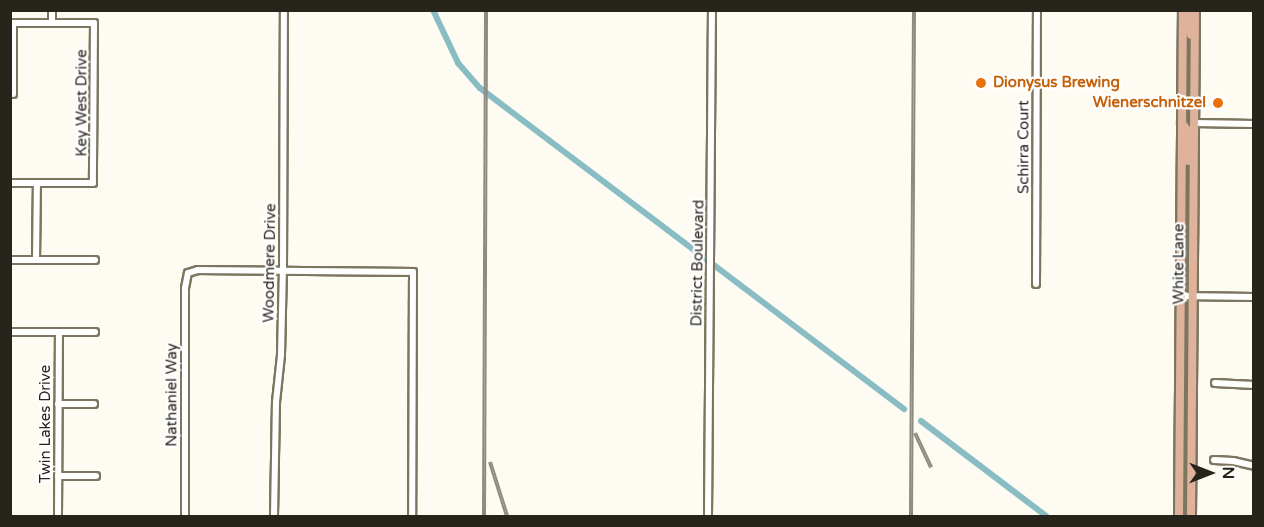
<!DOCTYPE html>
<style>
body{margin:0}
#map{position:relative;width:1264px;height:527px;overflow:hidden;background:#fefbf2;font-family:"Varela Round",sans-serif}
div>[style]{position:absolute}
.canal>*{height:6px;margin:-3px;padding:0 3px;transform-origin:3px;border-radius:3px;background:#87bdc3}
.roads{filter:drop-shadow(2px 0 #7c7560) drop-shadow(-2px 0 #7c7560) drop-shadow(0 2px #7c7560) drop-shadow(0 -2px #7c7560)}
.minor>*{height:6px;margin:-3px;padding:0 3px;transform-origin:3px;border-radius:3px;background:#fff}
.major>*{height:8px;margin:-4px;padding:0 4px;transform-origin:4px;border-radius:4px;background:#dfb39b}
.rail>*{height:4px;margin-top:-2px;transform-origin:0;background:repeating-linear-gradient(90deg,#fff 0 4.5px,#8d8a81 0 9px);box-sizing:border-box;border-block:2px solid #8d8a81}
.dots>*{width:16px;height:16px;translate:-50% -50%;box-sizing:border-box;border:3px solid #fff;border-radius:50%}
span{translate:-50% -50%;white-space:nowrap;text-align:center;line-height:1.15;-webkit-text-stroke:4.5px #fff;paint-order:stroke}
.food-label{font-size:15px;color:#c56008;font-weight:700}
.left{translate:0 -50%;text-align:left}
.right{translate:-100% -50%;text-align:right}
.street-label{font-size:15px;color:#27241b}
.frame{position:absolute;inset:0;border:12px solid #27241b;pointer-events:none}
.north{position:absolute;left:1180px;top:443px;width:60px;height:60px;-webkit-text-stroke:4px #fff;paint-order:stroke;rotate:90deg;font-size:16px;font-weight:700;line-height:24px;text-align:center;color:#27241b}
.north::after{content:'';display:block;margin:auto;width:21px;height:27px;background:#27241b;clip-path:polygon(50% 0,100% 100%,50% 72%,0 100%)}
</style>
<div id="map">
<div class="canal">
<i style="left:433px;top:10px;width:59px;rotate:64.7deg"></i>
<i style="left:458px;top:63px;width:33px;rotate:49deg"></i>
<i style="left:480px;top:88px;width:532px;rotate:37.13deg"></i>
<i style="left:921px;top:421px;width:157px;rotate:37.2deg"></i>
</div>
<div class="roads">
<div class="minor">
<i style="left:10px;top:23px;width:84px"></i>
<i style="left:94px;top:23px;width:160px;rotate:90.4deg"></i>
<i style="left:93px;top:183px;width:83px;rotate:180deg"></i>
<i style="left:52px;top:23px;width:13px;rotate:-90deg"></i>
<i style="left:13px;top:94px;width:71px;rotate:-90deg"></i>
<i style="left:1194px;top:123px;width:60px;rotate:1deg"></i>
<i style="left:10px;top:260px;width:85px"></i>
<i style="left:36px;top:260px;width:77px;rotate:-89.3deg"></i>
<i style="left:1036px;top:284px;width:274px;rotate:-89.8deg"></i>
<i style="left:1180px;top:296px;width:74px;rotate:0.8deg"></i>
<i style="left:10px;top:332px;width:85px"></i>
<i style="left:1215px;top:383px;width:39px;rotate:3deg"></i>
<i style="left:58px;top:404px;width:36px"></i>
<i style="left:1214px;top:460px;width:19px;rotate:3deg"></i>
<i style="left:1233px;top:461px;width:22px;rotate:13deg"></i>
<i style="left:58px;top:476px;width:38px"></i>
<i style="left:58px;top:516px;width:184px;rotate:-89.7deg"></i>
<i style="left:185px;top:516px;width:228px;rotate:-90deg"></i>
<i style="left:185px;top:288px;width:15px;rotate:-79deg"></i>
<i style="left:188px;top:273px;width:10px;rotate:-17deg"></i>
<i style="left:198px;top:270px;width:215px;rotate:0.5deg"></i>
<i style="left:413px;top:272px;width:244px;rotate:90.2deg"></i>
<i style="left:274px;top:516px;width:114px;rotate:-89deg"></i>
<i style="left:276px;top:402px;width:47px;rotate:-83.9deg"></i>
<i style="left:281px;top:355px;width:85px;rotate:-88.7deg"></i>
<i style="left:283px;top:270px;width:260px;rotate:-89.8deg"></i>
<i style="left:708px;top:516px;width:506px;rotate:-89.55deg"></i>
</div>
<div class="major">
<i style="left:1183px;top:10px;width:6px;rotate:45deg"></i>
<i style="left:1187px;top:14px;width:21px;rotate:79deg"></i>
<i style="left:1182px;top:123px;width:9px;rotate:54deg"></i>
<i style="left:1187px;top:130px;width:31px;rotate:88deg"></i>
<i style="left:1179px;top:516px;width:506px;rotate:-89.55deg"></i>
<i style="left:1191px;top:516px;width:506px;rotate:-89.55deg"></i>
</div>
</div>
<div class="rail">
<i style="left:915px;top:433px;width:38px;rotate:65deg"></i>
<i style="left:490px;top:462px;width:57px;rotate:72.5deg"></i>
<i style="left:484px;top:516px;width:506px;rotate:-89.77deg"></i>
<i style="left:911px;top:516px;width:506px;rotate:-89.66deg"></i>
</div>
<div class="dots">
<i style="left:981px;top:83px;background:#e8710a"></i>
<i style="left:1218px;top:103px;background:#e8710a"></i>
</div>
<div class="food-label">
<span class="left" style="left:993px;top:83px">Dionysus Brewing</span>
<span class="right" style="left:1206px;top:103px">Wienerschnitzel</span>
</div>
<div class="street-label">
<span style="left:82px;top:103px;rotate:-90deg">Key West Drive</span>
<span style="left:1024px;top:147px;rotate:-90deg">Schirra Court</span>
<span style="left:270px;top:263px;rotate:-89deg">Woodmere Drive</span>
<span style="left:698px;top:263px;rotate:-89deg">District Boulevard</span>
<span style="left:1179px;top:264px;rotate:-90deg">White Lane</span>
<span style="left:172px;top:395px;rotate:-90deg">Nathaniel Way</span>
<span style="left:46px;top:424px;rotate:-90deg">Twin Lakes Drive</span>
</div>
<div class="frame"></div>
<div class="north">N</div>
</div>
